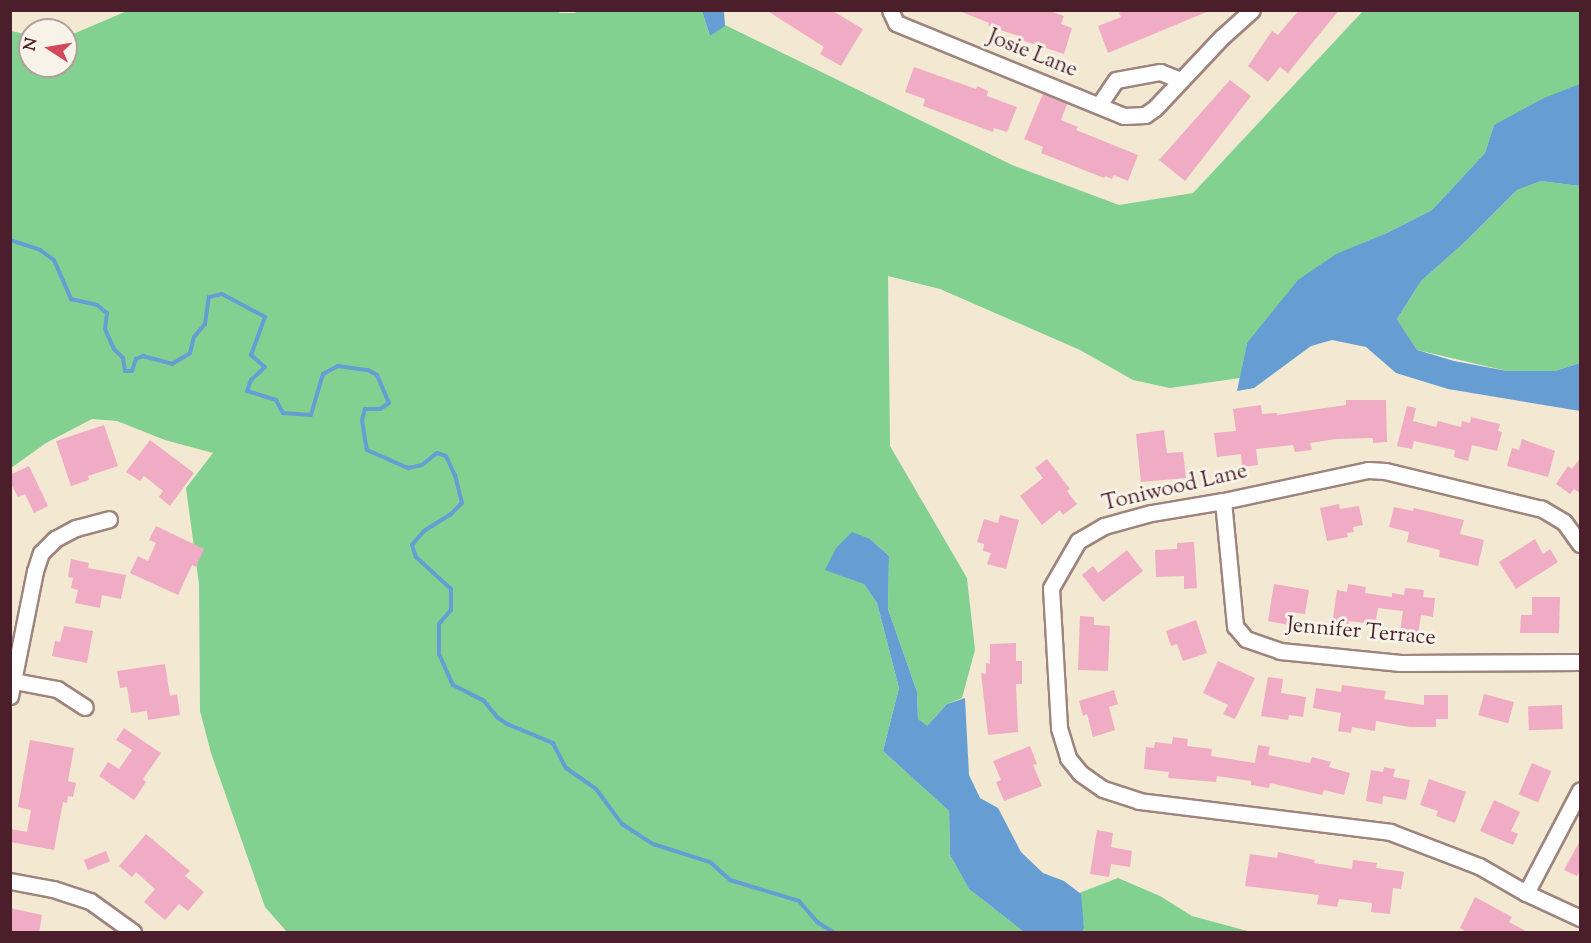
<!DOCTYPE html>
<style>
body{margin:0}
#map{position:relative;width:1591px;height:943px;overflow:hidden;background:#f3e8d1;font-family:"Sorts Mill Goudy",serif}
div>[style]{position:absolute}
.green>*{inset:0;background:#82d191}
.water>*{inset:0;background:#669ed4}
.stream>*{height:4px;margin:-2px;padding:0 2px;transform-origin:2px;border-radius:2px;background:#669ed4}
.building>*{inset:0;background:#f1acc5;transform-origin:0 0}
.roads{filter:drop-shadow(2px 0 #9e847e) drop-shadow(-2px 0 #9e847e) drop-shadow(0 2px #9e847e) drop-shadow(0 -2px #9e847e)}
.minor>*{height:15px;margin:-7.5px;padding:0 7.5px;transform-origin:7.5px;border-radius:7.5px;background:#fff}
span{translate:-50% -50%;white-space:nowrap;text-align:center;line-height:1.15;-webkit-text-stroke:6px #f7f3e8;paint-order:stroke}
.street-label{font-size:22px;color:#4a1f2b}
.frame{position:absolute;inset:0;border:12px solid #4a1f2b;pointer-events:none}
.north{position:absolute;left:18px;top:18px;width:60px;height:60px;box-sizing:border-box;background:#f7f3e8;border:2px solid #b29e9c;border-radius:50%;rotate:282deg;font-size:16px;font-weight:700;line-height:24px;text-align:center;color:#4a1f2b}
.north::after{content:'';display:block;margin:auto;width:21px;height:27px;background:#d1495b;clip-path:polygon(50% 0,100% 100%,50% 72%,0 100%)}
</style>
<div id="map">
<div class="green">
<i style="clip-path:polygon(556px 10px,560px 13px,575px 13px,578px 10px,702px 11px,710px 36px,725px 25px,1012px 165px,1119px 205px,1193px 193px,1363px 11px,1580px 11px,1580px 84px,1494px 125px,1485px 153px,1432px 210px,1385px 234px,1247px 343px,1240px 378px,1170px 388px,1133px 380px,1080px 350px,940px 289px,888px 276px,890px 446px,967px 578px,975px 650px,962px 698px,947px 704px,926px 727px,918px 719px,917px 692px,888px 609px,889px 556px,870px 539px,864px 584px,877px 603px,899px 688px,883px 751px,949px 811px,950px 855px,969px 889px,1024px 932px,287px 932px,265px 907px,211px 753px,200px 711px,199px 584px,186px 488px,213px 453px,165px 440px,117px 421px,92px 419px,46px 443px,11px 468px,11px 31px,30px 35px,30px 66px,66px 66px,66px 37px,127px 11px)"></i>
<i style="clip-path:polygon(1541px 181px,1580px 186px,1580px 363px,1555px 371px,1507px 371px,1417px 350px,1397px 319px,1421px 281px,1464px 243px,1517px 190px)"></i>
<i style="clip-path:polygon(1118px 878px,1160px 896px,1192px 916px,1251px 932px,1082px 932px,1084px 928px,1079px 893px)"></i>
</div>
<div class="water">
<i style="clip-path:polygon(702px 11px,724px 11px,725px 26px,710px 36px)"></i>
<i style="clip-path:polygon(1580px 84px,1580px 186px,1541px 181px,1517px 190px,1464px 243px,1421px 281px,1397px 319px,1417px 350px,1454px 361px,1507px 371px,1555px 371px,1580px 363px,1580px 411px,1448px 389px,1396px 373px,1366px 347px,1332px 340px,1311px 346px,1254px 388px,1237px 391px,1247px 343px,1298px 280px,1336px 254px,1385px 234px,1432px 210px,1485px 153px,1494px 125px,1544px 98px)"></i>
<i style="clip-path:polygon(852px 532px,870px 539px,889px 556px,888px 609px,917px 692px,918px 719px,927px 726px,947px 704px,965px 698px,969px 775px,980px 798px,998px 808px,1021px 852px,1043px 873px,1064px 881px,1081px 894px,1084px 928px,1082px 932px,1024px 932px,969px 889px,950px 855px,949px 811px,883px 751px,899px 688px,877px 603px,864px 584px,825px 570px,836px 548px)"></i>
</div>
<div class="stream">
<i style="left:10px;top:240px;width:32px;rotate:18deg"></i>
<i style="left:40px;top:250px;width:17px;rotate:36deg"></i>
<i style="left:54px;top:260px;width:43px;rotate:66.4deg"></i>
<i style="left:71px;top:299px;width:27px;rotate:13deg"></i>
<i style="left:97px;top:305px;width:13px;rotate:39deg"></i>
<i style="left:107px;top:313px;width:16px;rotate:97deg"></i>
<i style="left:105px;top:329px;width:22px;rotate:66deg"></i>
<i style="left:114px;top:349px;width:13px;rotate:45deg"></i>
<i style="left:123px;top:358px;width:13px;rotate:81deg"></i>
<i style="left:125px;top:371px;width:7px"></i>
<i style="left:132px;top:371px;width:13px;rotate:-72deg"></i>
<i style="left:136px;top:359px;width:8px;rotate:-23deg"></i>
<i style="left:143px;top:356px;width:30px;rotate:15deg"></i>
<i style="left:172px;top:364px;width:21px;rotate:-31deg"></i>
<i style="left:190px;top:353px;width:16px;rotate:-76deg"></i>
<i style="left:194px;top:337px;width:17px;rotate:-50deg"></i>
<i style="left:205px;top:324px;width:27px;rotate:-82deg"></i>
<i style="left:209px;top:297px;width:13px;rotate:-13deg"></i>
<i style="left:222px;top:294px;width:49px;rotate:28.1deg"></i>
<i style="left:265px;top:317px;width:40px;rotate:110.2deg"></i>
<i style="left:251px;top:355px;width:18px;rotate:41deg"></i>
<i style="left:265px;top:367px;width:19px;rotate:137deg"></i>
<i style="left:251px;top:380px;width:12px;rotate:110deg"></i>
<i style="left:247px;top:391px;width:30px;rotate:17deg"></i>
<i style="left:276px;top:400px;width:15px;rotate:62deg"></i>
<i style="left:283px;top:413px;width:28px;rotate:4deg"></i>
<i style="left:311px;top:415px;width:43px;rotate:-73.7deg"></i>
<i style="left:323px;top:374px;width:17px;rotate:-28deg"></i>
<i style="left:338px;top:366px;width:30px;rotate:8deg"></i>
<i style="left:368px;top:370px;width:10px;rotate:29deg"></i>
<i style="left:377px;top:375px;width:30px;rotate:67deg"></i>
<i style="left:389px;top:403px;width:11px;rotate:146deg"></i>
<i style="left:380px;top:409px;width:15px;rotate:180deg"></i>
<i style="left:365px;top:409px;width:11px;rotate:105deg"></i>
<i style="left:362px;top:420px;width:30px;rotate:81deg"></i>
<i style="left:367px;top:450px;width:45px;rotate:23.7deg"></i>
<i style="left:408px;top:468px;width:14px;rotate:-12deg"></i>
<i style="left:422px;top:465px;width:19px;rotate:-39deg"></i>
<i style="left:437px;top:453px;width:9px;rotate:18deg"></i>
<i style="left:446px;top:456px;width:21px;rotate:65deg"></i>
<i style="left:455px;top:475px;width:29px;rotate:76deg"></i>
<i style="left:462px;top:503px;width:16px;rotate:135deg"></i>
<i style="left:451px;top:514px;width:32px;rotate:148deg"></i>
<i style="left:424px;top:531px;width:18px;rotate:131deg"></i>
<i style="left:412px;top:545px;width:13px;rotate:72deg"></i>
<i style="left:416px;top:557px;width:47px;rotate:42.4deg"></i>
<i style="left:451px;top:589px;width:21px;rotate:90deg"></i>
<i style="left:451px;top:610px;width:18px;rotate:131deg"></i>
<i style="left:439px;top:624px;width:30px;rotate:90deg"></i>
<i style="left:439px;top:654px;width:34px;rotate:66deg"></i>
<i style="left:453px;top:685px;width:35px;rotate:27deg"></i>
<i style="left:484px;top:701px;width:21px;rotate:51deg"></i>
<i style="left:497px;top:717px;width:12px;rotate:35deg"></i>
<i style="left:507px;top:724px;width:50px;rotate:22.4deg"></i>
<i style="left:553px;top:743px;width:28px;rotate:63deg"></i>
<i style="left:566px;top:768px;width:37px;rotate:35deg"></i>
<i style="left:596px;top:789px;width:44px;rotate:53.4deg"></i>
<i style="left:622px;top:824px;width:37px;rotate:33deg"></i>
<i style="left:653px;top:844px;width:60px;rotate:17.5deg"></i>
<i style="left:710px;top:862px;width:27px;rotate:42deg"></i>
<i style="left:730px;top:880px;width:72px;rotate:16.9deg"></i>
<i style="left:799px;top:901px;width:28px;rotate:49deg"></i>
<i style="left:817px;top:922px;width:19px;rotate:32deg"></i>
</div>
<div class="building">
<i style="clip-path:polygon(766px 10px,831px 10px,863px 29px,841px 66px,820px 54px,824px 47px)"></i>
<i style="clip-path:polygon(957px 10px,1047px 10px,1064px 16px,1061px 24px,1072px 28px,1064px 54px,1021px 40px,1022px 37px,988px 26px,989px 23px)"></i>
<i style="clip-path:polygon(1125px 10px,1209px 10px,1209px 11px,1108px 53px,1098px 26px,1121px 17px,1119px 13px)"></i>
<i style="clip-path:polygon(1299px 10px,1339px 10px,1288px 73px,1280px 67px,1268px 82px,1248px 66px,1272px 31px,1278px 35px)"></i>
<i style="clip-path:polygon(914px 67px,976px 89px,977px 86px,988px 91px,987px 96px,1017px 107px,1007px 132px,994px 128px,993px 132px,923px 106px,925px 99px,905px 92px)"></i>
<i style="clip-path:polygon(1230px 80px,1251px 96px,1185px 181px,1159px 160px)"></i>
<i style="clip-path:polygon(1043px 94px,1067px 104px,1061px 120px,1078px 127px,1076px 130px,1138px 155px,1128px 181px,1114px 175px,1112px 179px,1105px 176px,1104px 178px,1041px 153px,1043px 147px,1024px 139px)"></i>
<i style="clip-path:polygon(1346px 400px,1386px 400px,1387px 442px,1373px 443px,1373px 438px,1336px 439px,1310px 443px,1312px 450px,1295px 452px,1293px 445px,1256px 449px,1258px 465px,1242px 467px,1241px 454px,1217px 457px,1214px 433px,1236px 431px,1233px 409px,1261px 405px,1262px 414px,1277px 413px,1277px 415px,1346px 405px)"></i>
<i style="clip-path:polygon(1407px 406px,1416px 408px,1413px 421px,1436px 427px,1438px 421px,1461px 427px,1462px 421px,1470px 423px,1471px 417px,1500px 424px,1498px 431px,1502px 432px,1497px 451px,1472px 445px,1468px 461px,1454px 457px,1455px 450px,1414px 441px,1412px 449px,1397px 446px)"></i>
<i style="clip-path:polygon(104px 425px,118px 466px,88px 476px,89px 480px,71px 486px,56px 441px)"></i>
<i style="clip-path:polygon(1164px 430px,1167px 453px,1183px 452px,1186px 478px,1141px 482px,1136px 434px)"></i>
<i style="clip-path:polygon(1522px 439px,1555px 451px,1548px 477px,1507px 466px,1512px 448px,1519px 450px)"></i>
<i style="clip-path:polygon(150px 440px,194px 473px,170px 506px,159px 497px,163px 491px,144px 476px,140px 481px,126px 472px)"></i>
<i style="clip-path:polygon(1581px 457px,1581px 494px,1574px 489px,1570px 494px,1556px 484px,1568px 466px,1572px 469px)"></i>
<i style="clip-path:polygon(1047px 459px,1070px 489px,1067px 491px,1077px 504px,1063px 515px,1060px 510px,1042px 525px,1020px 496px,1043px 478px,1035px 468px)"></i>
<i style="clip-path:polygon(29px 466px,48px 506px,34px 513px,25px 494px,18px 497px,10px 482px,10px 475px)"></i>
<i style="clip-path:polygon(1339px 504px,1340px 509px,1359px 506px,1363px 525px,1353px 527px,1354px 532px,1347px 533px,1348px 537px,1327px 541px,1320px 508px)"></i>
<i style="clip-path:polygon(1394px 507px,1413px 511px,1414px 508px,1464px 520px,1460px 534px,1484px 540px,1478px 566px,1439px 557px,1440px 550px,1407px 542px,1409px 532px,1389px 527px)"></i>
<i style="clip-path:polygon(1000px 515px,1019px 520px,1006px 569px,987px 564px,991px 553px,983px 551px,984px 544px,977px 542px,984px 519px,998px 523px)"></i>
<i style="clip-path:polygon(156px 526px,204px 549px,196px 567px,192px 565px,178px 595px,130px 573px,138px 556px,148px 561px,156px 543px,149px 540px)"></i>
<i style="clip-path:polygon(1535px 539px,1543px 554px,1550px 549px,1558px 562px,1516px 589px,1499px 562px)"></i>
<i style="clip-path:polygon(1194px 542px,1197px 588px,1184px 589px,1184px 576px,1156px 577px,1155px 550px,1177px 549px,1177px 543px)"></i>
<i style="clip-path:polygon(1127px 550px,1143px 571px,1103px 602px,1082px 575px,1093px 566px,1098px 573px)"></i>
<i style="clip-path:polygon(71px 559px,89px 563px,88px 568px,126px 575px,121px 599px,102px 595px,100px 608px,75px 603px,78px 590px,71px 588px,73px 578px,68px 577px)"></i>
<i style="clip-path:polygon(1274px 584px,1309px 590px,1305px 614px,1291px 612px,1289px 625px,1268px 621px)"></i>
<i style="clip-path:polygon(1348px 584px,1366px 587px,1365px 593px,1392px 597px,1392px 593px,1404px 595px,1405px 588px,1424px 590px,1423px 597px,1435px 598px,1433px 617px,1421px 615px,1418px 634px,1400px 632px,1403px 611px,1378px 608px,1375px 624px,1349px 621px,1348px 628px,1332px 625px,1337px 590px,1347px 592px)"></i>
<i style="clip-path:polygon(1532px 597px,1560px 597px,1559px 633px,1520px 633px,1521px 615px,1532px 615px)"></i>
<i style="clip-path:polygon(1080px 616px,1094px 617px,1094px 625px,1110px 626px,1108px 671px,1078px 670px)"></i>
<i style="clip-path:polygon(1196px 620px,1207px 653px,1183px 661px,1177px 644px,1171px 646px,1166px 631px)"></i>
<i style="clip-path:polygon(64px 626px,93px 631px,87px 663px,52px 656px,55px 641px,60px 642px)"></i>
<i style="clip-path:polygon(1016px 643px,1016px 661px,1022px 661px,1022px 684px,1016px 684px,1018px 732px,988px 735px,981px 673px,986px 674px,986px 663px,990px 664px,990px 644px)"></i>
<i style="clip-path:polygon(1218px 661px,1255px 678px,1235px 719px,1223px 714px,1228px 705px,1203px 693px)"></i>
<i style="clip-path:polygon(165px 664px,170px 696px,177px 694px,180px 715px,148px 720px,147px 711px,131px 713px,127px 687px,120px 688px,117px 671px)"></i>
<i style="clip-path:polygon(1268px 677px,1283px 679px,1281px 693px,1306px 697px,1303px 717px,1289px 715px,1288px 720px,1261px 716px)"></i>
<i style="clip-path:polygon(1342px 685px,1386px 691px,1384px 699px,1424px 705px,1424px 695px,1448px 695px,1448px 719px,1436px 719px,1436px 727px,1410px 727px,1376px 721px,1375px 731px,1352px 727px,1351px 733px,1338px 731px,1341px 713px,1313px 708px,1316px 688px,1341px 692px)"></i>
<i style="clip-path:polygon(1114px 690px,1118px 704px,1109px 707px,1115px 730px,1093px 737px,1087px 714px,1083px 716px,1079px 701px)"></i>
<i style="left:1484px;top:694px;width:31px;height:22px;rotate:15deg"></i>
<i style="left:1562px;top:705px;width:24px;height:34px;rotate:88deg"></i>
<i style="clip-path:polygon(124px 728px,161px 753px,143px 779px,146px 782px,134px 800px,99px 776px,108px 762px,119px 769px,132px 750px,116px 740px)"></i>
<i style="clip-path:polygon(1173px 737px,1188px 739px,1187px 746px,1212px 749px,1211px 756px,1255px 763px,1258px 745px,1270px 747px,1268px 755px,1310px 763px,1312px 757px,1331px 762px,1329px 767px,1350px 773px,1344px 795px,1324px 790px,1322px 795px,1270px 783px,1269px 788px,1251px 785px,1251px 781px,1217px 776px,1216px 782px,1168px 778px,1169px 772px,1144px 769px,1146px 747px,1154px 748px,1155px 742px,1172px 744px)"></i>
<i style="clip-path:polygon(30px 740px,74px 748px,68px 781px,76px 783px,73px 797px,68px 796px,67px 803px,63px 802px,54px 850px,10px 842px,10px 829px,27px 832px,31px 810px,18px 807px)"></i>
<i style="clip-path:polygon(1030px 746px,1037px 764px,1033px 765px,1042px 786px,1004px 801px,996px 782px,1001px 780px,993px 761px)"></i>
<i style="left:1532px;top:763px;width:21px;height:34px;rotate:23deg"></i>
<i style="clip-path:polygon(1384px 767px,1395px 769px,1393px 777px,1410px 780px,1406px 800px,1383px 796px,1382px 804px,1366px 801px,1371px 770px,1383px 772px)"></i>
<i style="clip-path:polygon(1429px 779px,1466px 792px,1455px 823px,1436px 816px,1438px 811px,1420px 805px)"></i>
<i style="clip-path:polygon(1494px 800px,1520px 812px,1511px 831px,1518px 834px,1513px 845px,1480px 831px)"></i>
<i style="clip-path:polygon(1097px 830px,1113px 833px,1111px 847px,1132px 851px,1130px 867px,1111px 864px,1109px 877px,1090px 874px)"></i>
<i style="clip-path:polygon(146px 834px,190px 871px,185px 876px,204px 892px,188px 911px,179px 904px,165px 920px,144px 902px,155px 889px,136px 872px,132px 877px,119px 866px)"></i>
<i style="clip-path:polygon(1581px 839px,1581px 869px,1577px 876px,1564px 870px)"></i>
<i style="left:106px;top:851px;width:11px;height:24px;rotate:68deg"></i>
<i style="clip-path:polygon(1278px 852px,1315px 860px,1314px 863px,1352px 869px,1353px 860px,1377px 863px,1376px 868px,1404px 872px,1401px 889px,1393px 888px,1390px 914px,1371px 912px,1372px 903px,1339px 899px,1337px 907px,1317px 904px,1319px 895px,1245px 886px,1250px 854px,1277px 858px)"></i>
<i style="clip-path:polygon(1475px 897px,1512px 917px,1509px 922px,1529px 933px,1468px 933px,1460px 928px)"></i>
<i style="clip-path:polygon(10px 908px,42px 915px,39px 933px,10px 933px)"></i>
</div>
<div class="roads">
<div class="minor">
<i style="left:890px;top:10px;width:14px;rotate:65deg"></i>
<i style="left:896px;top:23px;width:246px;rotate:22.2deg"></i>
<i style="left:1124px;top:116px;width:21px;rotate:-3deg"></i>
<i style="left:1145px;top:115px;width:12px;rotate:-35deg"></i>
<i style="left:1155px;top:108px;width:98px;rotate:-46.7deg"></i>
<i style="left:1222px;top:37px;width:40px;rotate:-42deg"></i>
<i style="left:1099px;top:105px;width:30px;rotate:-56deg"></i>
<i style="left:1116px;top:80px;width:45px;rotate:-10.3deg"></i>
<i style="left:1160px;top:72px;width:22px;rotate:21deg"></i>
<i style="left:1223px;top:501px;width:126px;rotate:84.5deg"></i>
<i style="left:1235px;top:626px;width:17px;rotate:50deg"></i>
<i style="left:1246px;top:639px;width:36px;rotate:19deg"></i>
<i style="left:1280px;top:651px;width:121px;rotate:5.7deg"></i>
<i style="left:1400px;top:663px;width:180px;rotate:-0.3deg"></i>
<i style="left:1580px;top:544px;width:27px;rotate:-126deg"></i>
<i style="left:1564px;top:522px;width:26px;rotate:-149deg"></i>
<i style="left:1542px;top:509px;width:162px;rotate:-166.4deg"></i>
<i style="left:1385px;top:471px;width:17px;rotate:-177deg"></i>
<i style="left:1368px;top:470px;width:148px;rotate:167.9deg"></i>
<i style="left:1223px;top:501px;width:73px;rotate:170.5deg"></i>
<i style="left:1151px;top:513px;width:49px;rotate:164.5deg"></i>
<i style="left:1104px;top:526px;width:30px;rotate:150deg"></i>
<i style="left:1078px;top:541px;width:54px;rotate:119.9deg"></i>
<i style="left:1051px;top:588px;width:140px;rotate:86.7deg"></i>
<i style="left:1059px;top:728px;width:31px;rotate:73deg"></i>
<i style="left:1068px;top:758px;width:19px;rotate:51deg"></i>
<i style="left:1080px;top:773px;width:28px;rotate:35deg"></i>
<i style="left:1103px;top:789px;width:38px;rotate:18deg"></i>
<i style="left:1139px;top:801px;width:253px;rotate:7deg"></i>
<i style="left:1390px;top:832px;width:95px;rotate:20.9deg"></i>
<i style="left:1479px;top:866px;width:54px;rotate:29.9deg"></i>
<i style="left:1526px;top:893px;width:60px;rotate:24.8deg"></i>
<i style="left:14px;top:681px;width:44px;rotate:10.5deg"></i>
<i style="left:57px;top:689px;width:33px;rotate:33deg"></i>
<i style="left:10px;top:696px;width:127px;rotate:-78.7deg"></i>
<i style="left:35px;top:571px;width:19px;rotate:-72deg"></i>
<i style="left:41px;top:553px;width:20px;rotate:-45deg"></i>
<i style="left:55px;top:539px;width:24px;rotate:-28deg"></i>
<i style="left:76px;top:528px;width:34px;rotate:-15deg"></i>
<i style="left:10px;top:881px;width:44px;rotate:10.5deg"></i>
<i style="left:53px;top:889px;width:39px;rotate:18deg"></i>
<i style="left:90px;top:901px;width:53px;rotate:35.8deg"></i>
<i style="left:1526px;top:893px;width:116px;rotate:-62.3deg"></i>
</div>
</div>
<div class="street-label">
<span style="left:1032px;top:55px;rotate:22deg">Josie Lane</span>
<span style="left:1175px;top:489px;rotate:-13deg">Toniwood Lane</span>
<span style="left:1361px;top:633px;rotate:5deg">Jennifer Terrace</span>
</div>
<div class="frame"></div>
<div class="north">N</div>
</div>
